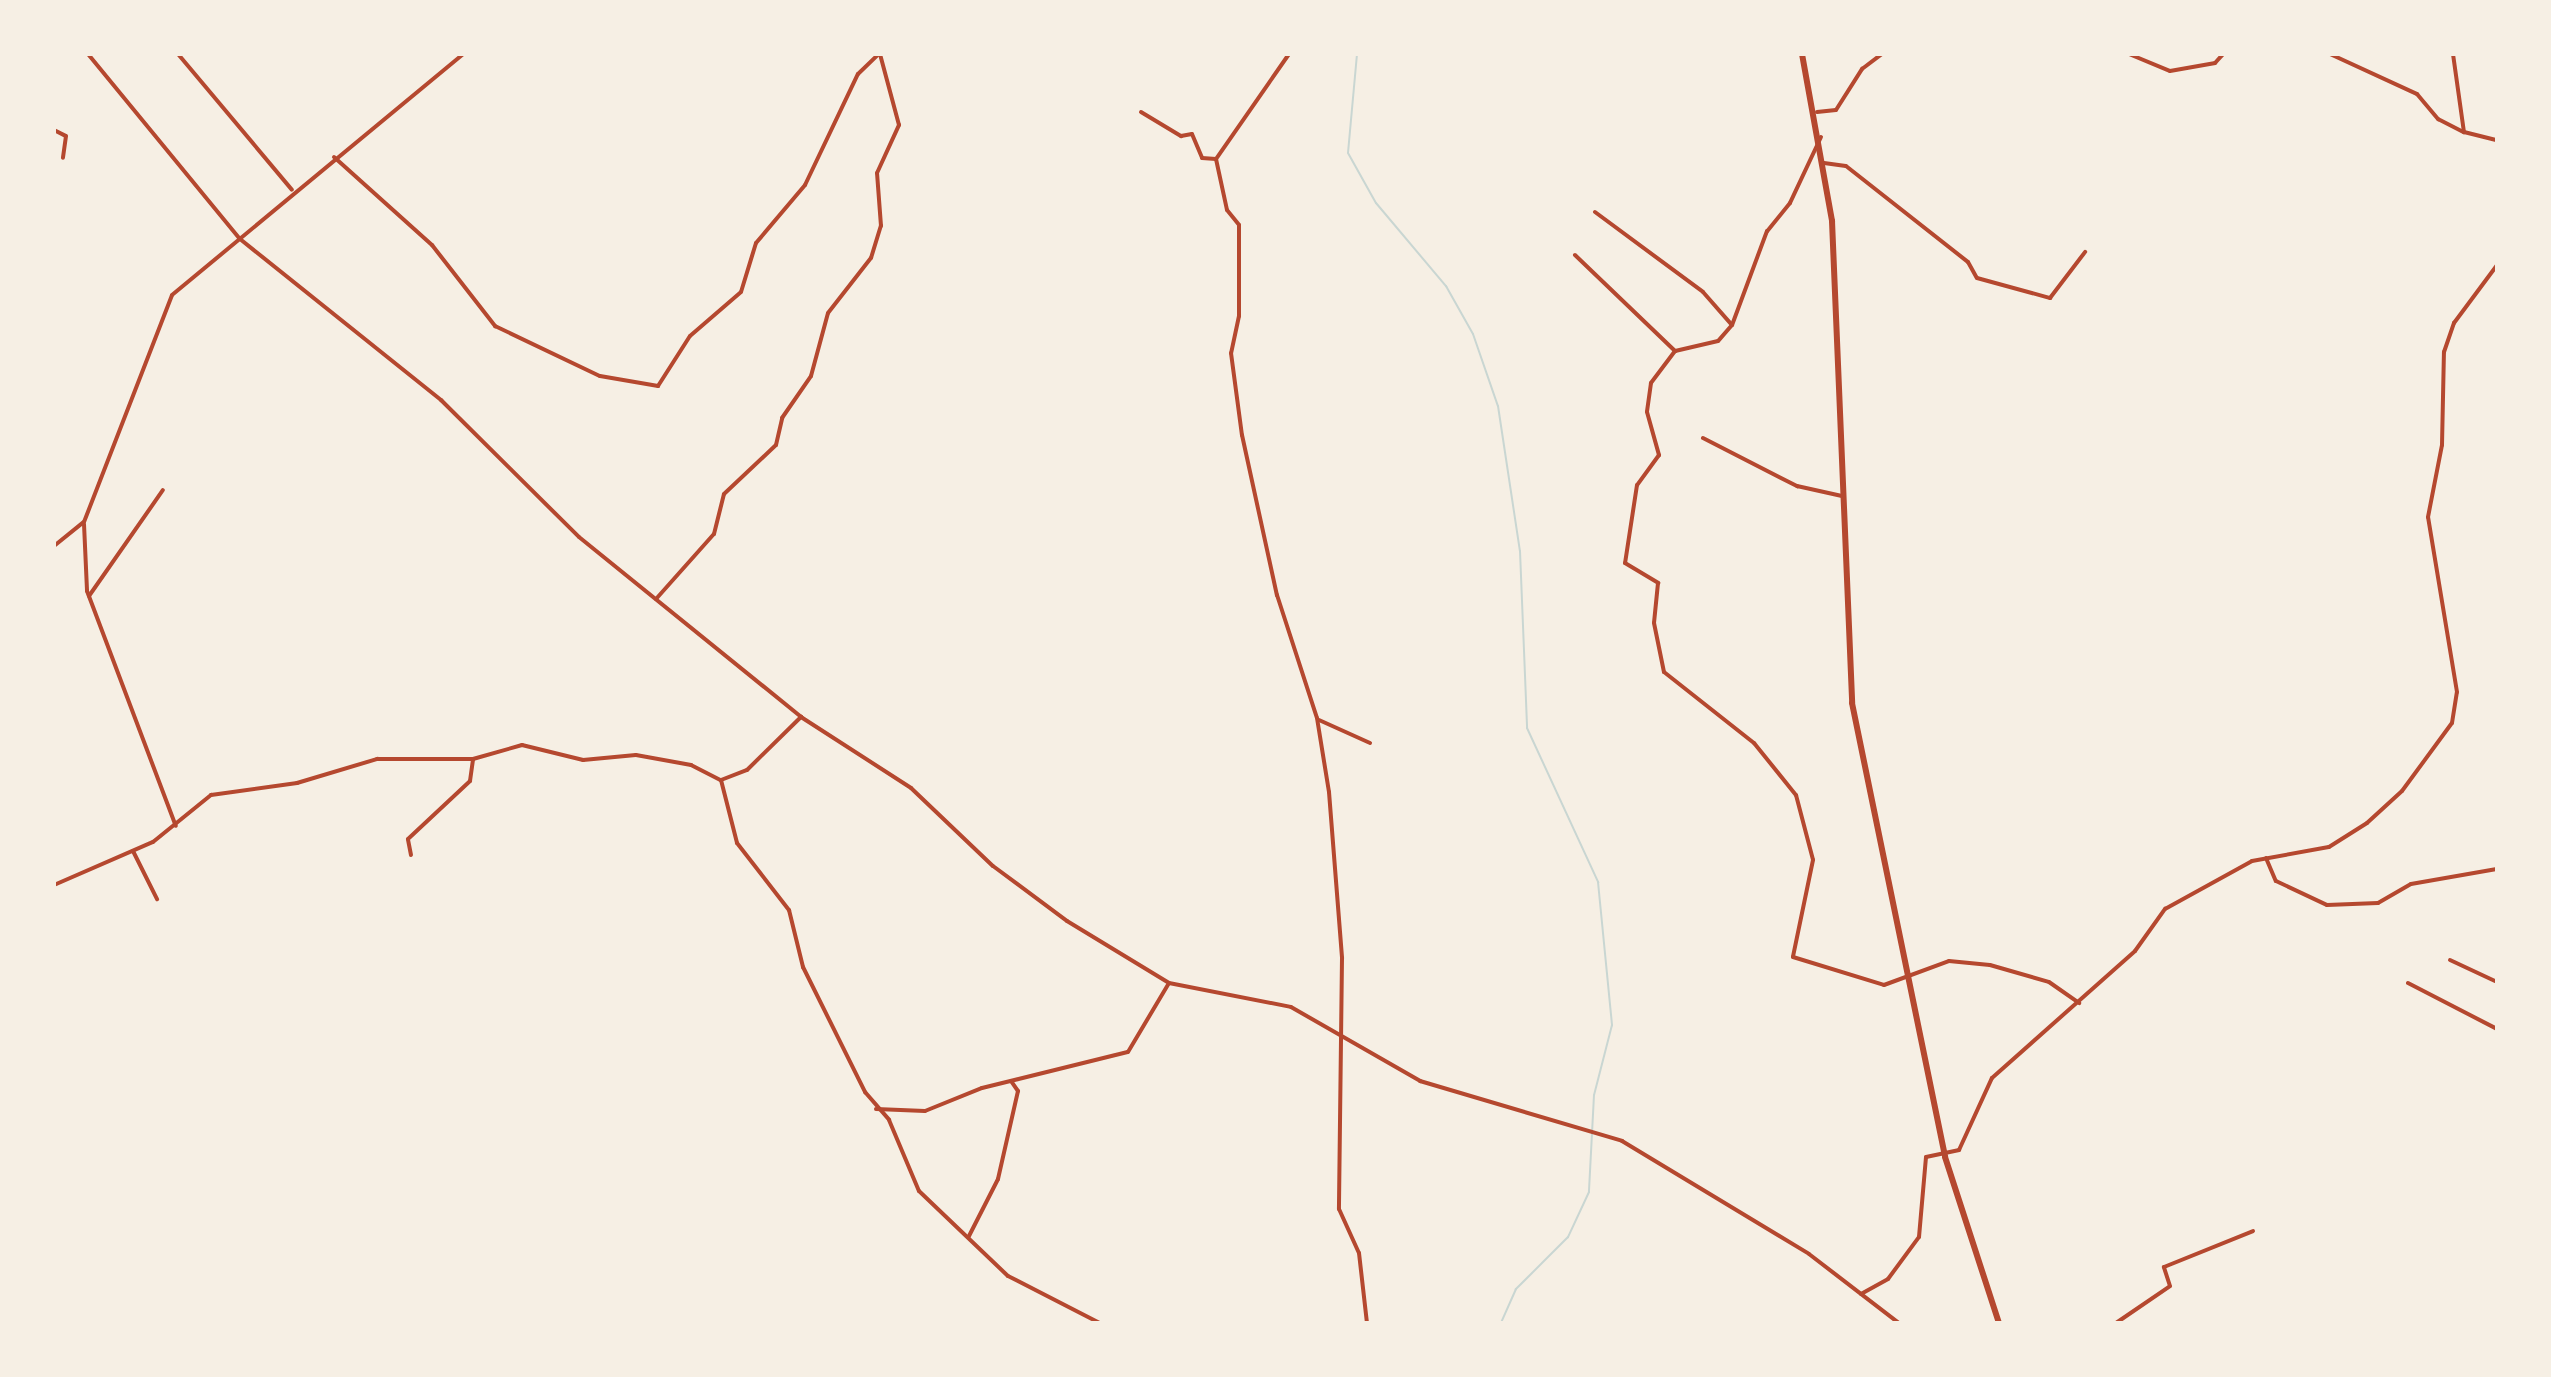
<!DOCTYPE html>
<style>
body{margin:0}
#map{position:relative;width:2551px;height:1377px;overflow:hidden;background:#f6efe4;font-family:Lora,serif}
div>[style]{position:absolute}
.stream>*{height:2px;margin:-1px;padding:0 1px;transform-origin:1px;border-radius:1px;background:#c9d6d2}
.minor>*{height:4px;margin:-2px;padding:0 2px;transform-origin:2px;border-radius:2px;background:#b5482f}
.primary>*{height:6px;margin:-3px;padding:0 3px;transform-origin:3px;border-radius:3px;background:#b5482f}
span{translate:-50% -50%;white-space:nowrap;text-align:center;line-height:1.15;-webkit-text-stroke:6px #f6efe4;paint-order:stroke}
.frame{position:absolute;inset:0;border:56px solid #f6efe4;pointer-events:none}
</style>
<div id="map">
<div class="stream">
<i style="left:1357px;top:54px;width:99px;rotate:95.2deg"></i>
<i style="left:1348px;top:153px;width:57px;rotate:60.8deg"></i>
<i style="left:1376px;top:203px;width:109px;rotate:49.9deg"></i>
<i style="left:1446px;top:286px;width:55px;rotate:60.6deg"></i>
<i style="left:1473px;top:334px;width:76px;rotate:70.9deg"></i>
<i style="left:1498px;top:406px;width:147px;rotate:81.4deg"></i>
<i style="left:1520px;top:551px;width:177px;rotate:87.7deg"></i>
<i style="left:1527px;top:728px;width:170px;rotate:65.2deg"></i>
<i style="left:1598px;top:882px;width:144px;rotate:84.4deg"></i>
<i style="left:1612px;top:1025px;width:72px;rotate:104.4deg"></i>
<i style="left:1594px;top:1095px;width:97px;rotate:93deg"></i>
<i style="left:1589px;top:1192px;width:50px;rotate:115deg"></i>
<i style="left:1568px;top:1237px;width:74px;rotate:135deg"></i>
<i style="left:1516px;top:1289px;width:37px;rotate:114deg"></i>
</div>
<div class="minor">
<i style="left:88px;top:54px;width:239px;rotate:50.6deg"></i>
<i style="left:240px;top:239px;width:258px;rotate:38.7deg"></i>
<i style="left:441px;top:400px;width:194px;rotate:44.8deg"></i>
<i style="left:579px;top:537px;width:286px;rotate:39deg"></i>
<i style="left:801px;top:717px;width:131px;rotate:32.8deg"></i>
<i style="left:911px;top:788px;width:113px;rotate:43.6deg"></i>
<i style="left:993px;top:866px;width:92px;rotate:36.6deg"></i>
<i style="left:1067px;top:921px;width:119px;rotate:31.3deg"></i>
<i style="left:1169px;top:983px;width:124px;rotate:11.1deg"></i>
<i style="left:1291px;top:1007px;width:149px;rotate:29.8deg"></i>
<i style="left:1420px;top:1081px;width:211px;rotate:16.5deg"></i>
<i style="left:1622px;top:1141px;width:218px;rotate:31.1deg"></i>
<i style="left:1809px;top:1254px;width:113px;rotate:37.5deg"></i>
<i style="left:178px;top:54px;width:177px;rotate:50deg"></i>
<i style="left:1289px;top:54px;width:128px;rotate:124.8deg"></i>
<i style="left:1216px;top:159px;width:52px;rotate:77.8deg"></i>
<i style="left:1227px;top:210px;width:19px;rotate:51deg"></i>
<i style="left:1239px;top:225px;width:91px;rotate:90deg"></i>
<i style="left:1239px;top:316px;width:38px;rotate:102deg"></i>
<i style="left:1231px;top:353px;width:83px;rotate:82.4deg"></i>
<i style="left:1242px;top:435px;width:164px;rotate:77.7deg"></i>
<i style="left:1277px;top:595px;width:129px;rotate:72deg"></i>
<i style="left:1317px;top:718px;width:75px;rotate:80.8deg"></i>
<i style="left:1329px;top:792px;width:167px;rotate:85.5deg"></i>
<i style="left:1342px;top:958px;width:251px;rotate:90.7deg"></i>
<i style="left:1339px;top:1209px;width:48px;rotate:65.6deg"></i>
<i style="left:1359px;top:1253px;width:70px;rotate:83.5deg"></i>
<i style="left:2129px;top:54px;width:44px;rotate:22.5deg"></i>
<i style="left:2170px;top:71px;width:46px;rotate:-10.1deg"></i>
<i style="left:2215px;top:63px;width:12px;rotate:-48deg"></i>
<i style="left:2330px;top:54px;width:96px;rotate:24.7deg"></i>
<i style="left:2417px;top:94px;width:33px;rotate:50deg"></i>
<i style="left:2438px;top:119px;width:29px;rotate:27deg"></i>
<i style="left:2453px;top:54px;width:79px;rotate:82deg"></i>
<i style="left:2464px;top:132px;width:34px;rotate:14deg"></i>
<i style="left:1141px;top:112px;width:47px;rotate:31deg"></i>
<i style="left:1181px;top:136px;width:11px;rotate:-10deg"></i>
<i style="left:1192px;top:134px;width:26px;rotate:67deg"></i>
<i style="left:1202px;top:158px;width:14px;rotate:4deg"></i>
<i style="left:1817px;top:112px;width:19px;rotate:-6deg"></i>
<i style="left:1836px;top:110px;width:49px;rotate:-57.6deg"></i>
<i style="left:1862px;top:69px;width:25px;rotate:-37deg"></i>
<i style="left:54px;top:130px;width:13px;rotate:27deg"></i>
<i style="left:66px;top:136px;width:22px;rotate:98deg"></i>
<i style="left:1821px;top:137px;width:73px;rotate:115.2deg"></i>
<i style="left:1790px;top:203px;width:36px;rotate:129deg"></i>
<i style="left:1767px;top:231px;width:100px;rotate:110.4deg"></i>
<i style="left:1732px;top:325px;width:21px;rotate:131deg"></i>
<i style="left:1718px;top:341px;width:44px;rotate:166.9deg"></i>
<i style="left:1675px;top:351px;width:40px;rotate:127deg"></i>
<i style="left:1651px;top:383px;width:29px;rotate:98deg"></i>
<i style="left:1647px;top:412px;width:45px;rotate:74.4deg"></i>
<i style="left:1659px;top:455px;width:37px;rotate:126deg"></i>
<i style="left:1637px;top:485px;width:79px;rotate:98.7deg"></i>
<i style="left:1625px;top:563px;width:39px;rotate:31deg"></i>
<i style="left:1658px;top:583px;width:40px;rotate:95.7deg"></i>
<i style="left:1654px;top:623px;width:50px;rotate:78.5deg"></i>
<i style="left:1664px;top:672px;width:115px;rotate:38.3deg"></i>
<i style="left:1754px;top:743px;width:67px;rotate:51.1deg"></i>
<i style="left:1796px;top:795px;width:67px;rotate:75.3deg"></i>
<i style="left:1813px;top:860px;width:99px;rotate:101.7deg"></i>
<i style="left:1793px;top:957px;width:95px;rotate:17.1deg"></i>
<i style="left:1884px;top:985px;width:69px;rotate:-20.3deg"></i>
<i style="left:1949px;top:961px;width:41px;rotate:5.6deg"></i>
<i style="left:1990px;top:965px;width:61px;rotate:16.1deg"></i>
<i style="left:2049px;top:982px;width:37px;rotate:35deg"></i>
<i style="left:334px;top:157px;width:132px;rotate:41.9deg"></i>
<i style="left:432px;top:245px;width:103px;rotate:52.1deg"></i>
<i style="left:495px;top:326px;width:116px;rotate:25.5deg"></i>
<i style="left:600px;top:376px;width:59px;rotate:9.8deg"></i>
<i style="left:658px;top:386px;width:59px;rotate:-57.4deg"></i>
<i style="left:690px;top:336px;width:67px;rotate:-40.8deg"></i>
<i style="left:741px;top:292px;width:51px;rotate:-73deg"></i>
<i style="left:756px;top:243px;width:76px;rotate:-49.8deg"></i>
<i style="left:805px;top:185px;width:123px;rotate:-64.5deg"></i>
<i style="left:858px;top:74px;width:29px;rotate:-44deg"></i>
<i style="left:1824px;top:163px;width:22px;rotate:8deg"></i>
<i style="left:1846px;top:166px;width:155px;rotate:38.2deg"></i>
<i style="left:1968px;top:262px;width:18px;rotate:61deg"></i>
<i style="left:1977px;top:278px;width:76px;rotate:15.3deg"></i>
<i style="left:2050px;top:298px;width:58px;rotate:-52.7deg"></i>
<i style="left:1595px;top:212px;width:134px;rotate:36.5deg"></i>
<i style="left:1703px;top:292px;width:44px;rotate:48.7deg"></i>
<i style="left:1575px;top:255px;width:139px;rotate:43.8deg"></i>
<i style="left:1703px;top:438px;width:106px;rotate:27.1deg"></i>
<i style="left:1797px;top:486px;width:46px;rotate:12.5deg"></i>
<i style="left:54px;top:515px;width:1px;rotate:90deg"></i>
<i style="left:84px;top:524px;width:67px;rotate:87.4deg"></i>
<i style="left:87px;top:591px;width:251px;rotate:69.3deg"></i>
<i style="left:54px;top:546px;width:38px;rotate:-39deg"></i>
<i style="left:84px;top:522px;width:243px;rotate:-68.8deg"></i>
<i style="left:172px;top:295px;width:378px;rotate:-39.6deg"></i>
<i style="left:89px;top:596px;width:129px;rotate:-55.1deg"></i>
<i style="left:656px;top:599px;width:87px;rotate:-48.3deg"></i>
<i style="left:714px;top:534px;width:41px;rotate:-76deg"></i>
<i style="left:724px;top:494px;width:71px;rotate:-43.3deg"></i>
<i style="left:776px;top:445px;width:28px;rotate:-77deg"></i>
<i style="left:782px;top:418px;width:51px;rotate:-55.4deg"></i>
<i style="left:811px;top:376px;width:65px;rotate:-74.9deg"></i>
<i style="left:828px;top:313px;width:70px;rotate:-52deg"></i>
<i style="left:871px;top:258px;width:34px;rotate:-73deg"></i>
<i style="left:881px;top:226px;width:53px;rotate:-94.3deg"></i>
<i style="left:877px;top:173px;width:53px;rotate:-65.4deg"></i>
<i style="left:899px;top:125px;width:73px;rotate:-105deg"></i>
<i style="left:1319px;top:720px;width:56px;rotate:24.3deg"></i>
<i style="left:721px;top:780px;width:28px;rotate:-21deg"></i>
<i style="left:747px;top:770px;width:76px;rotate:-44.5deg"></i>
<i style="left:133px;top:851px;width:54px;rotate:63.4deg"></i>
<i style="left:411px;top:855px;width:16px;rotate:-101deg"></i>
<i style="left:408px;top:839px;width:85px;rotate:-43.1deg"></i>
<i style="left:470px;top:781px;width:22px;rotate:-82deg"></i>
<i style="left:2266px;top:858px;width:25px;rotate:67deg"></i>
<i style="left:2276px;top:881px;width:56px;rotate:25.2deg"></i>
<i style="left:2327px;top:905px;width:51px;rotate:-2.2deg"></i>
<i style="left:2378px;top:903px;width:38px;rotate:-30deg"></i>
<i style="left:2411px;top:884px;width:87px;rotate:-9.9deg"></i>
<i style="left:54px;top:885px;width:108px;rotate:-23.5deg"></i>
<i style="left:153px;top:842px;width:75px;rotate:-39deg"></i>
<i style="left:211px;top:795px;width:87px;rotate:-7.9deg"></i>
<i style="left:297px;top:783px;width:84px;rotate:-16.7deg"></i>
<i style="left:377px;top:759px;width:96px"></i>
<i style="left:473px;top:759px;width:51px;rotate:-15.9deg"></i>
<i style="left:522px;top:745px;width:63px;rotate:13.8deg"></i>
<i style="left:583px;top:760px;width:53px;rotate:-5.4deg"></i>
<i style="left:636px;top:755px;width:56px;rotate:10.3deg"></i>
<i style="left:691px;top:765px;width:34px;rotate:27deg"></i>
<i style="left:721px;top:780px;width:65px;rotate:75.7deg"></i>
<i style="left:737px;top:843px;width:85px;rotate:52.2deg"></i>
<i style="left:789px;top:910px;width:59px;rotate:76.2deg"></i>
<i style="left:803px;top:967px;width:140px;rotate:63.6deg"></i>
<i style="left:865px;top:1092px;width:37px;rotate:49deg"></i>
<i style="left:889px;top:1120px;width:77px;rotate:67.1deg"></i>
<i style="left:919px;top:1191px;width:123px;rotate:43.7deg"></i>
<i style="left:1008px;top:1276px;width:103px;rotate:27.1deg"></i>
<i style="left:2450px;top:960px;width:52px;rotate:25.1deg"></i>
<i style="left:2408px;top:983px;width:100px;rotate:27.3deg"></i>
<i style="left:876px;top:1109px;width:49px;rotate:2.3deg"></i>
<i style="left:925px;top:1111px;width:61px;rotate:-22deg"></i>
<i style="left:982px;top:1088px;width:150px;rotate:-13.9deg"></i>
<i style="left:1128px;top:1052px;width:80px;rotate:-59.3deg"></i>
<i style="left:969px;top:1236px;width:64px;rotate:-63deg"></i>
<i style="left:998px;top:1179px;width:90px;rotate:-77.2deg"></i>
<i style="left:1018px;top:1091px;width:12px;rotate:-125deg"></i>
<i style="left:1861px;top:1294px;width:31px;rotate:-29deg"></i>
<i style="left:1888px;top:1279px;width:52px;rotate:-53.6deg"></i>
<i style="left:1919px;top:1237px;width:80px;rotate:-85deg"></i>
<i style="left:1926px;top:1157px;width:34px;rotate:-12deg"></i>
<i style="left:1959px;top:1150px;width:79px;rotate:-65.4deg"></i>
<i style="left:1992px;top:1078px;width:191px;rotate:-41.6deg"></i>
<i style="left:2135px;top:951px;width:52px;rotate:-54.5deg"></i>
<i style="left:2165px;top:909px;width:99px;rotate:-28.9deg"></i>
<i style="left:2252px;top:861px;width:78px;rotate:-10.3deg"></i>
<i style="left:2329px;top:847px;width:45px;rotate:-32.3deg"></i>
<i style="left:2367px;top:823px;width:47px;rotate:-42.4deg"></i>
<i style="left:2402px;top:791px;width:84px;rotate:-53.7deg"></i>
<i style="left:2452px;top:723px;width:31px;rotate:-81deg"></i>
<i style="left:2457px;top:692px;width:177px;rotate:-99.4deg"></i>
<i style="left:2428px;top:517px;width:73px;rotate:-79deg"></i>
<i style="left:2442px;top:445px;width:93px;rotate:-88.8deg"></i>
<i style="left:2444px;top:352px;width:31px;rotate:-71deg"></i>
<i style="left:2454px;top:323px;width:72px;rotate:-53.4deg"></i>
<i style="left:2116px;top:1323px;width:65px;rotate:-34.4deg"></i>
<i style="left:2170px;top:1286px;width:20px;rotate:-108deg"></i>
<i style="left:2164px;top:1267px;width:96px;rotate:-22deg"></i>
</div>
<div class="primary">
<i style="left:1802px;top:54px;width:170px;rotate:79.8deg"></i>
<i style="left:1832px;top:221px;width:482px;rotate:87.6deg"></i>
<i style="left:1852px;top:703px;width:463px;rotate:78.4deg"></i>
<i style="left:1945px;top:1157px;width:175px;rotate:72deg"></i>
</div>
<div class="frame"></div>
</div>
